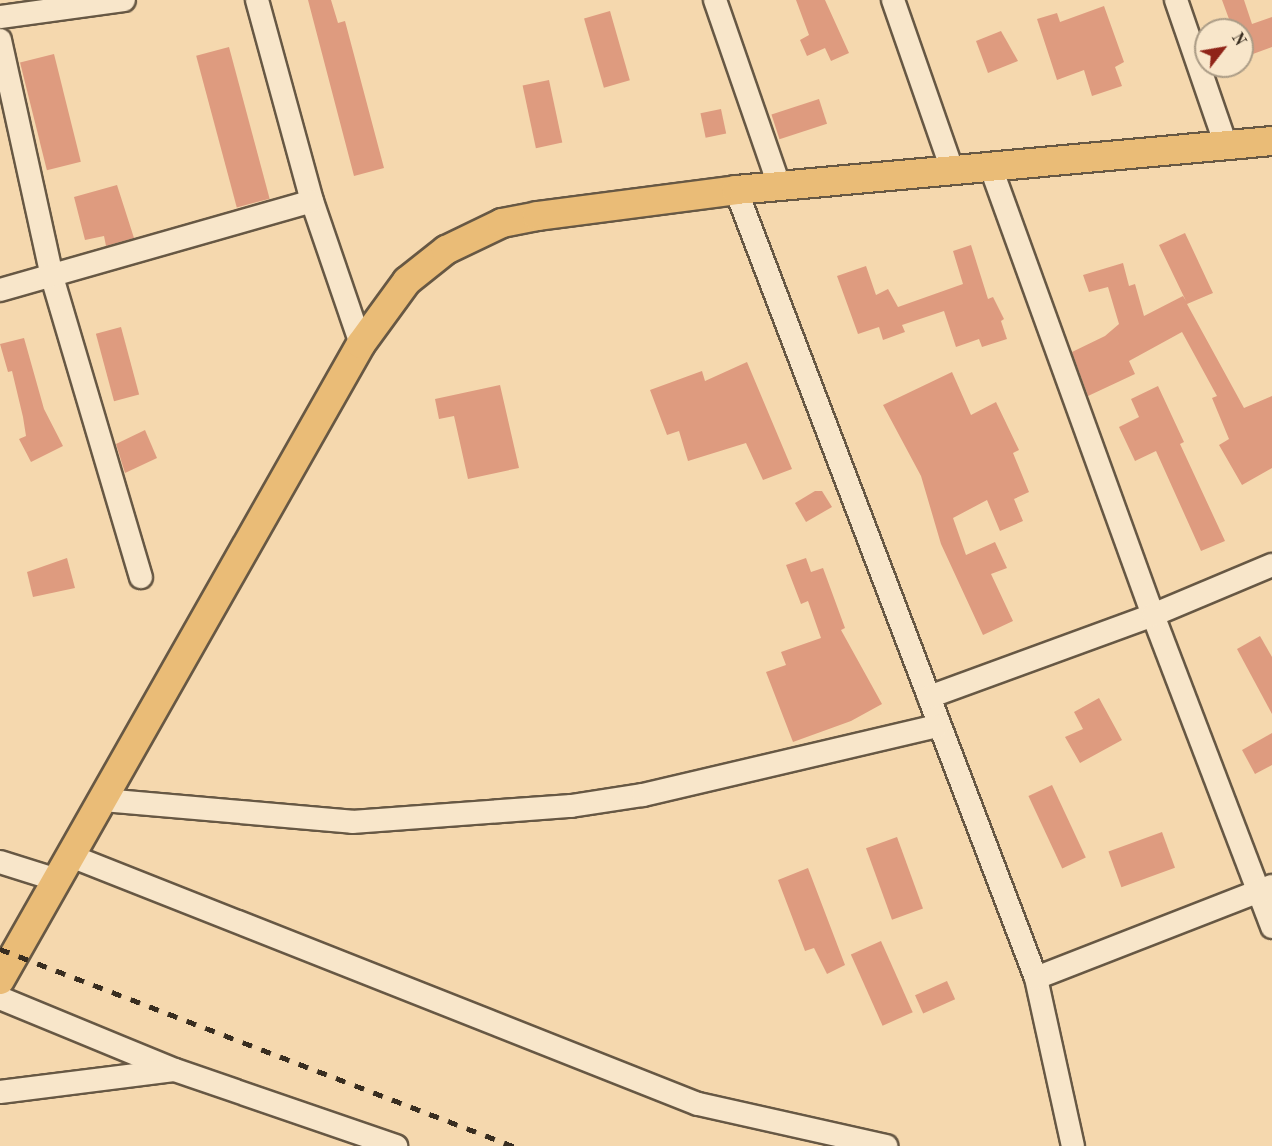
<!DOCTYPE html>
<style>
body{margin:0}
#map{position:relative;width:1272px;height:1146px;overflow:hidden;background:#f5d8ae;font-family:"Old Standard TT",serif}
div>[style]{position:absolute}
.building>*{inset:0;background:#de9b7f;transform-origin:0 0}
.roads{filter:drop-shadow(2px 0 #675844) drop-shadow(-2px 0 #675844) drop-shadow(0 2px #675844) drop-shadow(0 -2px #675844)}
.minor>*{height:22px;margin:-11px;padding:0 11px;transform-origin:11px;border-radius:11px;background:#f8e6ca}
.major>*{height:28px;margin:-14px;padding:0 14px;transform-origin:14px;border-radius:14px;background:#eabc77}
.rail>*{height:4.5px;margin-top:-2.25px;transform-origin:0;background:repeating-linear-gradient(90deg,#382d20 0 10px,transparent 0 20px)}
span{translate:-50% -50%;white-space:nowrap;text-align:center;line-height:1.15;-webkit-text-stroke:4.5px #f8e6ca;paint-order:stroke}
.north{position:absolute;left:1194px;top:18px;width:60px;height:60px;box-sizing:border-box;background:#f8e6ca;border:2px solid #ab9c86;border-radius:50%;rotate:59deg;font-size:16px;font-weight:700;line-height:24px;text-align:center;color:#382d20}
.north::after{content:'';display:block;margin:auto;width:21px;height:27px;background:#8f2418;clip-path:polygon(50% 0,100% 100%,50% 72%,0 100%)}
</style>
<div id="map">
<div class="building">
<i style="clip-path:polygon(308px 0,331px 0,338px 23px,345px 21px,384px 168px,354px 176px)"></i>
<i style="clip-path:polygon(796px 0,825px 0,849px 53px,831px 61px,825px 48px,807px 56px,800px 40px,809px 35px)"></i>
<i style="clip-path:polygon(1222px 0,1244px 0,1252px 24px,1272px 17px,1272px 47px,1242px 58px,1242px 30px,1233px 30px)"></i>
<i style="clip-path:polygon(1104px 6px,1124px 62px,1115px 67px,1122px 86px,1092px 96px,1084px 70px,1057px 80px,1037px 19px,1057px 13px,1060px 22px)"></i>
<i style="left:610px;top:11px;width:72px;height:27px;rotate:74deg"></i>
<i style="clip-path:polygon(1001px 31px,1018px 61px,988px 73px,976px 41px)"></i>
<i style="left:229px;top:47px;width:157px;height:34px;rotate:75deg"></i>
<i style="left:54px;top:54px;width:111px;height:35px;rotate:76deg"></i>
<i style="left:549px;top:80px;width:64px;height:27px;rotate:78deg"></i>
<i style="left:819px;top:99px;width:26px;height:50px;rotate:72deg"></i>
<i style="left:721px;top:109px;width:25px;height:21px;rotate:78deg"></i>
<i style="clip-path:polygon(117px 185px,134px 238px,106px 246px,104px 236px,85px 240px,74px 197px)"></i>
<i style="clip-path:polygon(1185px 233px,1213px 293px,1187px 304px,1244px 408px,1272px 396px,1272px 468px,1242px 485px,1219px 445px,1229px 439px,1212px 398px,1217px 396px,1182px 332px,1129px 361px,1135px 374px,1088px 396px,1072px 352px,1105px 336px,1119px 324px,1108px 287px,1089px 292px,1083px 275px,1123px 263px,1129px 286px,1135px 284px,1144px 316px,1183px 296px,1186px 301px,1159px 245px)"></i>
<i style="clip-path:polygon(971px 245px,988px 299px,993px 297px,1004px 319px,1001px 321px,1007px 339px,982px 347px,979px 339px,956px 347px,944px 311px,902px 325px,905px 332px,883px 340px,879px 327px,858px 334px,837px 276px,866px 266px,876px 295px,888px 289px,898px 307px,963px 284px,953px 251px)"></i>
<i style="left:121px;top:327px;width:70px;height:26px;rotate:75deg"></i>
<i style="clip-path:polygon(24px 338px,44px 409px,63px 446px,31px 462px,19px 439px,26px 436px,23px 417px,12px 371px,8px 372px,0 344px)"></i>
<i style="clip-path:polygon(747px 362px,792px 469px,763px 480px,746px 443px,688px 461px,679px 431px,667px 435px,650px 390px,702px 371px,705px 381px)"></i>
<i style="clip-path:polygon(952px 372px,971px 415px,996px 402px,1019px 450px,1013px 453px,1029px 492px,1014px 499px,1023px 521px,1000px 531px,987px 500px,953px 518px,966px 555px,995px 542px,1007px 568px,991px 574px,1013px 621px,983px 635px,941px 544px,921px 476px,883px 405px)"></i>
<i style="clip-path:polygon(500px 385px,519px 468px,468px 479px,454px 416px,439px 419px,435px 399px)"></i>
<i style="clip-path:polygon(1158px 386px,1184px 442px,1180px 444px,1225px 541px,1201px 551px,1156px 451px,1135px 461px,1119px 427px,1139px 417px,1131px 399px)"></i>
<i style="clip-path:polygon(145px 430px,157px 458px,125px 473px,116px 444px)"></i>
<i style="clip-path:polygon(815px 491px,822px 491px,832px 507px,806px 522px,795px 503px)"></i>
<i style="clip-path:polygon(67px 558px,75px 588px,33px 597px,27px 572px)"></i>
<i style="clip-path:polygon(806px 558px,811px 572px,823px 568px,845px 628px,841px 630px,882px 704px,851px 721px,793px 742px,766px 672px,786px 665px,781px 652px,821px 638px,808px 601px,801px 604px,786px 565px)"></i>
<i style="clip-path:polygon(1260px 636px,1272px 657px,1272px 714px,1237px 649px)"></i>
<i style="clip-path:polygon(1099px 698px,1122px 740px,1080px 763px,1065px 737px,1083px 729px,1074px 712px)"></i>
<i style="clip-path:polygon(1272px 733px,1272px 765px,1255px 774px,1242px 750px)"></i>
<i style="left:1052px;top:785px;width:80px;height:26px;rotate:65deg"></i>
<i style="left:1162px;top:832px;width:38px;height:57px;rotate:70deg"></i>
<i style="left:897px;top:837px;width:76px;height:33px;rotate:70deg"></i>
<i style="clip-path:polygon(808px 868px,845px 965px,827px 974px,814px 948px,805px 951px,778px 880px)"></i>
<i style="left:881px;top:941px;width:78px;height:33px;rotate:66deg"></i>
<i style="left:947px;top:981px;width:20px;height:35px;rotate:66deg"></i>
</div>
<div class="roads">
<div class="minor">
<i style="left:257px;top:0;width:208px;rotate:74.7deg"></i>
<i style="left:312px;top:201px;width:151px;rotate:71.1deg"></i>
<i style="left:715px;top:0;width:196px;rotate:70.9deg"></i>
<i style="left:893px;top:0;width:179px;rotate:70.8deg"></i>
<i style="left:1176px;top:0;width:153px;rotate:71deg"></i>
<i style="left:0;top:17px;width:125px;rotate:-7.8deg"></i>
<i style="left:0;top:40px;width:243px;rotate:77.6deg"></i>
<i style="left:52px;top:277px;width:313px;rotate:73.5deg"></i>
<i style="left:990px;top:165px;width:479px;rotate:70.1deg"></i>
<i style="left:1153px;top:615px;width:334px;rotate:69.1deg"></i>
<i style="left:736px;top:190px;width:843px;rotate:69.16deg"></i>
<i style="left:1036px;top:978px;width:172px;rotate:77.6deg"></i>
<i style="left:0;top:290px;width:324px;rotate:-15.9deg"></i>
<i style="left:929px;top:697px;width:239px;rotate:-20.1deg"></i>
<i style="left:1153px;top:615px;width:129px;rotate:-22.8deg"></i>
<i style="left:103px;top:800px;width:250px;rotate:5deg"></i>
<i style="left:352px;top:822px;width:220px;rotate:-4.2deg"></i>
<i style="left:571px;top:806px;width:73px;rotate:-8.7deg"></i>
<i style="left:643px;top:795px;width:302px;rotate:-13.2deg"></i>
<i style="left:71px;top:856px;width:674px;rotate:21.58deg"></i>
<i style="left:698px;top:1104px;width:193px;rotate:12.6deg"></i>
<i style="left:0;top:862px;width:60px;rotate:17.5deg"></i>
<i style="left:1036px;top:978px;width:253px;rotate:-21.3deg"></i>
<i style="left:0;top:998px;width:189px;rotate:22.4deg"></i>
<i style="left:175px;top:1070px;width:234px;rotate:19deg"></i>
<i style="left:0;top:1092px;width:175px;rotate:-7.2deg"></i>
</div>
<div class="major">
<i style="left:0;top:980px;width:731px;rotate:-60.42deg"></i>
<i style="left:361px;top:344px;width:78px;rotate:-53.9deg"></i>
<i style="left:407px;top:281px;width:50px;rotate:-38.5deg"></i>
<i style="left:446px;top:250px;width:62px;rotate:-25.7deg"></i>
<i style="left:502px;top:223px;width:36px;rotate:-11deg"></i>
<i style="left:537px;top:216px;width:201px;rotate:-7.4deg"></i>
<i style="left:736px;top:190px;width:538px;rotate:-5.22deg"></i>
</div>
</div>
<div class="rail">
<i style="left:0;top:949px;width:550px;rotate:21.01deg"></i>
</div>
<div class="north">N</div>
</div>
